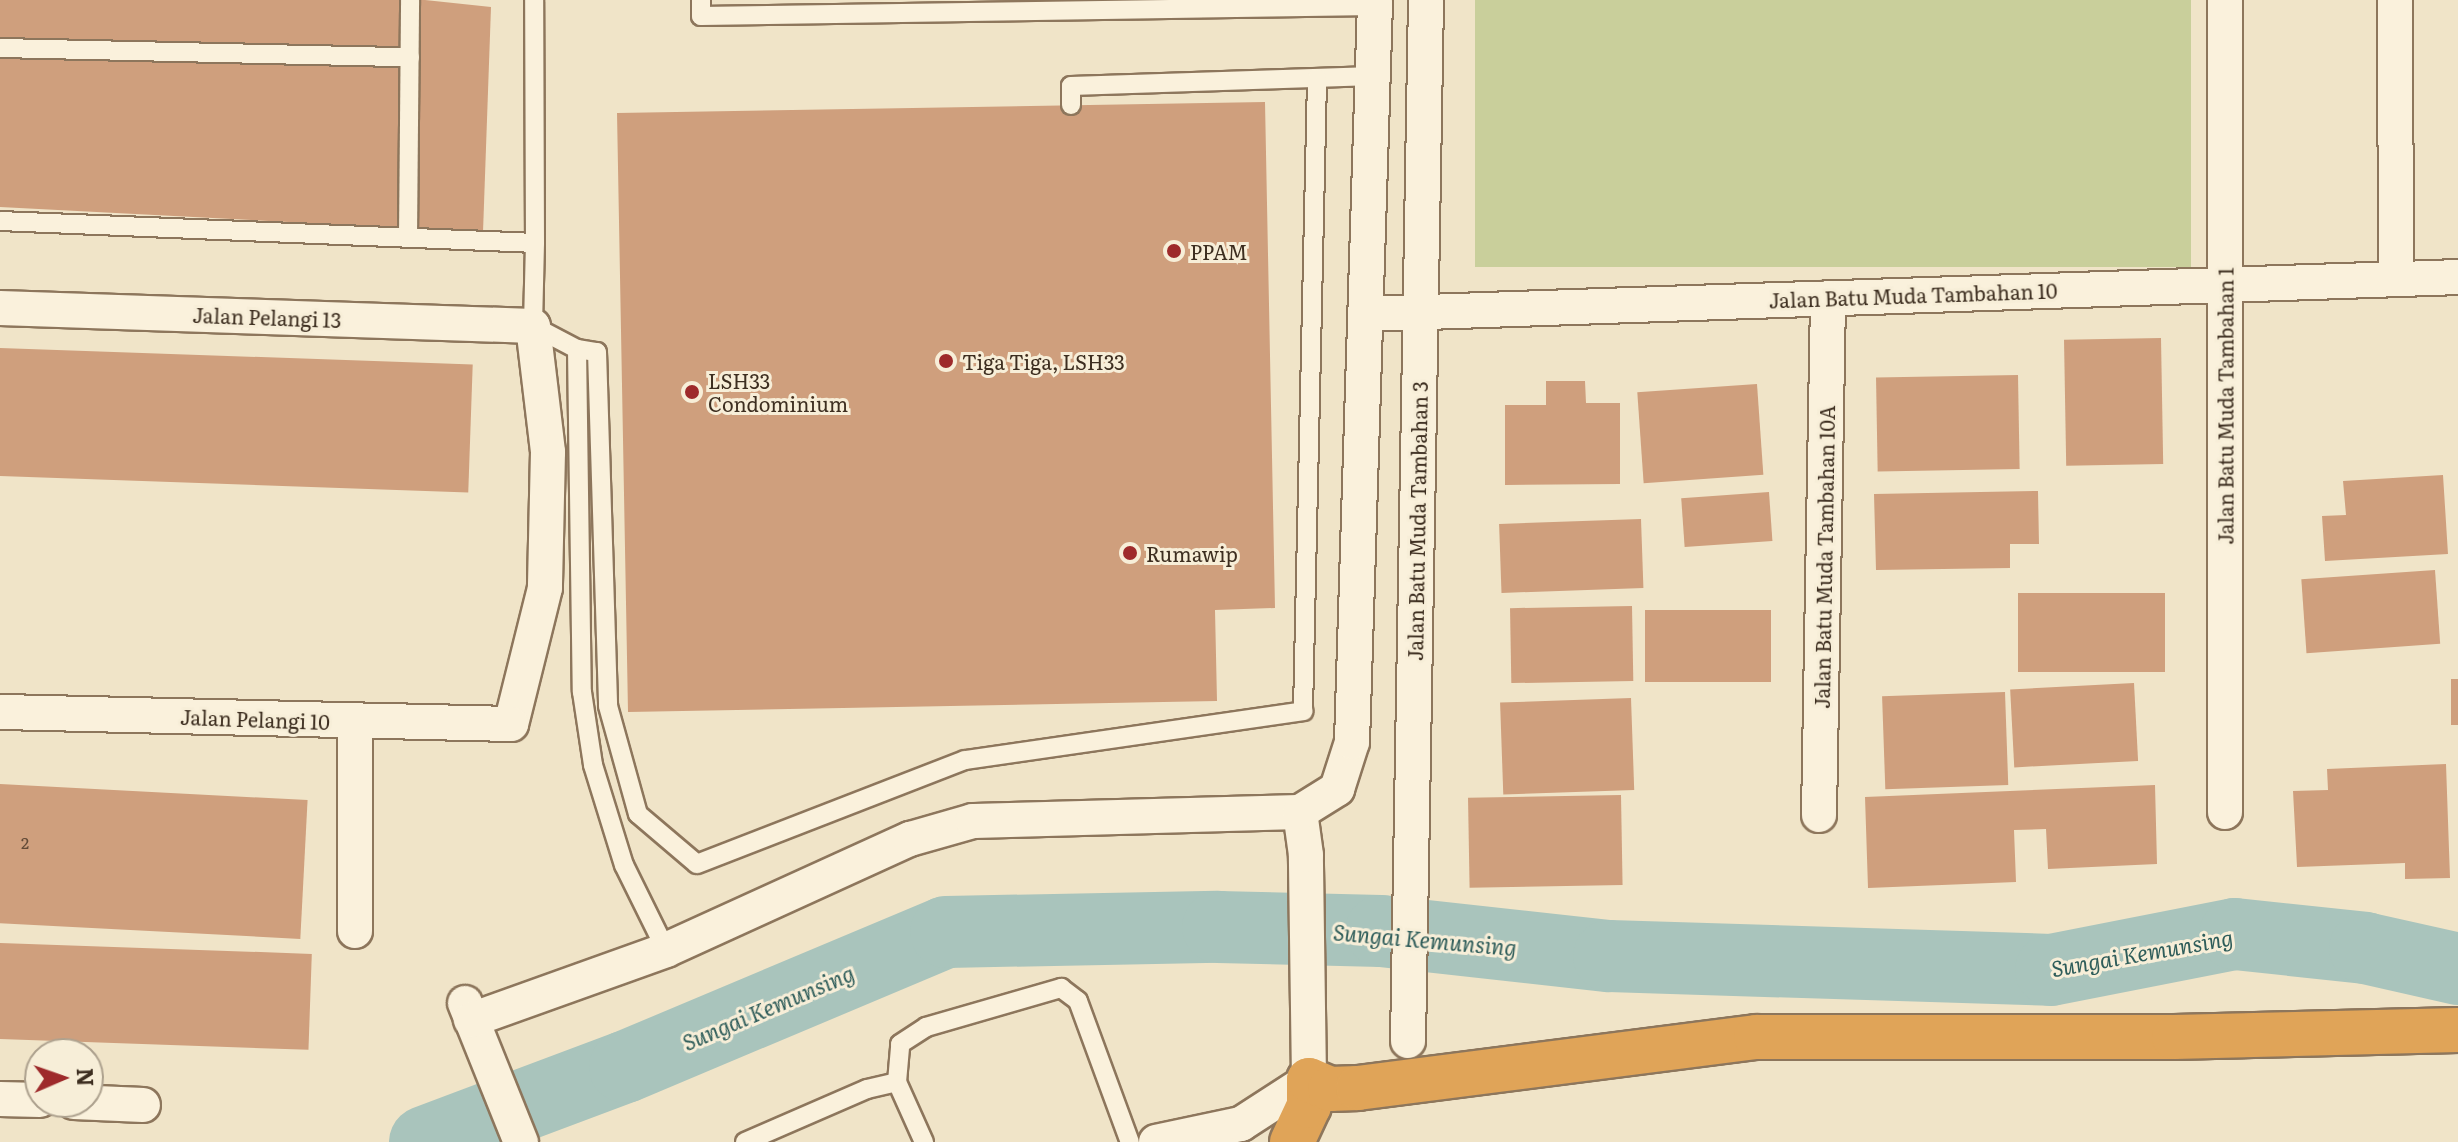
<!DOCTYPE html>
<style>
body{margin:0}
#map{position:relative;width:2458px;height:1142px;overflow:hidden;background:#f0e4c8;font-family:Literata,serif}
div>[style]{position:absolute}
.green>*{inset:0;background:#c9cf9b;transform-origin:0 0}
.river>*{height:72px;margin:-36px;padding:0 36px;transform-origin:36px;border-radius:36px;background:#a9c4bc}
.building>*{inset:0;background:#cf9f7d;transform-origin:0 0}
.roads{filter:drop-shadow(2px 0 #8d765c) drop-shadow(-2px 0 #8d765c) drop-shadow(0 2px #8d765c) drop-shadow(0 -2px #8d765c)}
.service>*{height:18px;margin:-9px;padding:0 9px;transform-origin:9px;border-radius:9px;background:#faf1dc}
.minor>*{height:34px;margin:-17px;padding:0 17px;transform-origin:17px;border-radius:17px;background:#faf1dc}
.motorway>*{height:44px;margin:-22px;padding:0 22px;transform-origin:22px;border-radius:22px;background:#e0a458}
.dots>*{width:22px;height:22px;translate:-50% -50%;box-sizing:border-box;border:4px solid #f7eed8;border-radius:50%}
span{translate:-50% -50%;white-space:nowrap;text-align:center;line-height:1.15;-webkit-text-stroke:6px #f7eed8;paint-order:stroke}
.number-label{font-size:16px;color:#624a37}
.number-label span{-webkit-text-stroke-width:0}
.poi-label{font-size:20px;color:#3d2e20}
.left{translate:0 -50%;text-align:left}
.street-label{font-size:20px;color:#3d2e20}
.water-label{font-size:22px;color:#2f5d5a;font-style:italic}
.north{position:absolute;left:24px;top:1038px;width:80px;height:80px;box-sizing:border-box;background:#f7eed8;border:2px solid #ada18e;border-radius:50%;rotate:88deg;font-size:22px;font-weight:700;line-height:32px;text-align:center;color:#3d2e20}
.north::after{content:'';display:block;margin:auto;width:28px;height:36px;background:#9e2a2b;clip-path:polygon(50% 0,100% 100%,50% 72%,0 100%)}
</style>
<div id="map">
<div class="green">
<i style="left:1475px;top:0;width:716px;height:267px"></i>
</div>
<div class="river">
<i style="left:425px;top:1142px;width:214px;rotate:-20.6deg"></i>
<i style="left:625px;top:1067px;width:348px;rotate:-22.8deg"></i>
<i style="left:946px;top:932px;width:272px;rotate:-1.1deg"></i>
<i style="left:1218px;top:927px;width:163px;rotate:1.4deg"></i>
<i style="left:1381px;top:931px;width:229px;rotate:6.3deg"></i>
<i style="left:1609px;top:956px;width:442px;rotate:1.8deg"></i>
<i style="left:2051px;top:970px;width:187px;rotate:-11.1deg"></i>
<i style="left:2235px;top:934px;width:131px;rotate:6.1deg"></i>
<i style="left:2365px;top:948px;width:95px;rotate:12.7deg"></i>
</div>
<div class="building">
<i style="clip-path:polygon(0 0,425px 0,491px 7px,483px 232px,0 207px)"></i>
<i style="clip-path:polygon(1265px 102px,1275px 608px,1215px 610px,1217px 701px,628px 712px,617px 113px)"></i>
<i style="left:2161px;top:338px;width:126px;height:97px;rotate:89deg"></i>
<i style="left:0;top:348px;width:473px;height:128px;rotate:2deg"></i>
<i style="left:2018px;top:375px;width:94px;height:142px;rotate:89deg"></i>
<i style="clip-path:polygon(1546px 381px,1585px 381px,1586px 403px,1620px 403px,1620px 484px,1505px 485px,1505px 405px,1546px 405px)"></i>
<i style="left:1757px;top:384px;width:91px;height:120px;rotate:86deg"></i>
<i style="clip-path:polygon(2443px 475px,2448px 554px,2325px 561px,2322px 516px,2346px 515px,2343px 481px)"></i>
<i style="clip-path:polygon(2038px 491px,2039px 544px,2010px 544px,2010px 568px,1876px 570px,1874px 494px)"></i>
<i style="left:1769px;top:492px;width:49px;height:88px;rotate:86deg"></i>
<i style="left:1641px;top:519px;width:69px;height:142px;rotate:88deg"></i>
<i style="left:2435px;top:570px;width:74px;height:134px;rotate:86deg"></i>
<i style="left:2165px;top:593px;width:79px;height:147px;rotate:90deg"></i>
<i style="left:1632px;top:606px;width:75px;height:122px;rotate:89deg"></i>
<i style="left:1645px;top:610px;width:126px;height:72px"></i>
<i style="left:2451px;top:679px;width:7px;height:46px"></i>
<i style="left:2134px;top:683px;width:78px;height:124px;rotate:87deg"></i>
<i style="left:2005px;top:692px;width:93px;height:123px;rotate:88deg"></i>
<i style="left:1631px;top:698px;width:92px;height:131px;rotate:88deg"></i>
<i style="clip-path:polygon(2446px 764px,2450px 878px,2405px 879px,2405px 863px,2297px 867px,2293px 791px,2328px 790px,2327px 769px)"></i>
<i style="left:0;top:784px;width:308px;height:139px;rotate:3deg"></i>
<i style="clip-path:polygon(2155px 785px,2157px 864px,2048px 869px,2046px 829px,2014px 830px,2016px 882px,1868px 888px,1865px 797px)"></i>
<i style="left:1621px;top:795px;width:90px;height:153px;rotate:89deg"></i>
<i style="left:0;top:943px;width:312px;height:96px;rotate:2deg"></i>
</div>
<div class="roads">
<div class="service">
<i style="left:701px;top:0;width:16px;rotate:90deg"></i>
<i style="left:701px;top:16px;width:674px;rotate:-0.85deg"></i>
<i style="left:0;top:48px;width:410px;rotate:1.3deg"></i>
<i style="left:1071px;top:105px;width:19px;rotate:-90deg"></i>
<i style="left:1071px;top:86px;width:303px;rotate:-1.9deg"></i>
<i style="left:0;top:221px;width:535px;rotate:2.35deg"></i>
<i style="left:535px;top:243px;width:243px;rotate:-90.2deg"></i>
<i style="left:408px;top:238px;width:238px;rotate:-89.5deg"></i>
<i style="left:535px;top:243px;width:83px;rotate:91.4deg"></i>
<i style="left:533px;top:326px;width:50px;rotate:27.6deg"></i>
<i style="left:577px;top:349px;width:343px;rotate:89.2deg"></i>
<i style="left:582px;top:692px;width:74px;rotate:81.4deg"></i>
<i style="left:593px;top:765px;width:105px;rotate:72.8deg"></i>
<i style="left:624px;top:865px;width:95px;rotate:63.7deg"></i>
<i style="left:577px;top:349px;width:20px;rotate:9deg"></i>
<i style="left:597px;top:352px;width:354px;rotate:88.2deg"></i>
<i style="left:608px;top:706px;width:112px;rotate:74.5deg"></i>
<i style="left:638px;top:814px;width:77px;rotate:40.3deg"></i>
<i style="left:697px;top:864px;width:287px;rotate:-21.2deg"></i>
<i style="left:965px;top:760px;width:342px;rotate:-8.2deg"></i>
<i style="left:1303px;top:711px;width:633px;rotate:-88.73deg"></i>
<i style="left:897px;top:1082px;width:38px;rotate:-85deg"></i>
<i style="left:900px;top:1044px;width:31px;rotate:-33deg"></i>
<i style="left:926px;top:1027px;width:141px;rotate:-16.1deg"></i>
<i style="left:1061px;top:988px;width:21px;rotate:37deg"></i>
<i style="left:1078px;top:1001px;width:150px;rotate:69.8deg"></i>
<i style="left:745px;top:1142px;width:133px;rotate:-23.5deg"></i>
<i style="left:867px;top:1089px;width:31px;rotate:-13deg"></i>
<i style="left:897px;top:1082px;width:66px;rotate:65.8deg"></i>
</div>
<div class="minor">
<i style="left:2395px;top:0;width:279px;rotate:89.8deg"></i>
<i style="left:0;top:308px;width:533px;rotate:1.93deg"></i>
<i style="left:533px;top:326px;width:127px;rotate:83.2deg"></i>
<i style="left:548px;top:452px;width:136px;rotate:91.3deg"></i>
<i style="left:545px;top:588px;width:140px;rotate:104deg"></i>
<i style="left:511px;top:724px;width:511px;rotate:-178.65deg"></i>
<i style="left:1367px;top:314px;width:1092px;rotate:-1.94deg"></i>
<i style="left:2225px;top:812px;width:812px;rotate:-90deg"></i>
<i style="left:1819px;top:815px;width:517px;rotate:-89deg"></i>
<i style="left:355px;top:931px;width:209px;rotate:-90deg"></i>
<i style="left:465px;top:1003px;width:150px;rotate:68.1deg"></i>
<i style="left:471px;top:1020px;width:207px;rotate:-19.7deg"></i>
<i style="left:666px;top:950px;width:268px;rotate:-24.5deg"></i>
<i style="left:910px;top:839px;width:66px;rotate:-15.9deg"></i>
<i style="left:973px;top:821px;width:327px;rotate:-1.6deg"></i>
<i style="left:1408px;top:1041px;width:1041px;rotate:-89.01deg"></i>
<i style="left:0;top:1099px;width:40px;rotate:1.4deg"></i>
<i style="left:74px;top:1102px;width:69px;rotate:2.5deg"></i>
<i style="left:1156px;top:1142px;width:87px;rotate:-12deg"></i>
<i style="left:1241px;top:1124px;width:81px;rotate:-32.9deg"></i>
<i style="left:1309px;top:1080px;width:225px;rotate:-90.8deg"></i>
<i style="left:1306px;top:855px;width:43px;rotate:-97.9deg"></i>
<i style="left:1300px;top:812px;width:44px;rotate:-31.9deg"></i>
<i style="left:1337px;top:789px;width:49px;rotate:-72.3deg"></i>
<i style="left:1352px;top:742px;width:742px;rotate:-88.22deg"></i>
</div>
<div class="motorway">
<i style="left:1292px;top:1142px;width:40px;rotate:-65deg"></i>
<i style="left:1309px;top:1106px;width:26px;rotate:-90deg"></i>
<i style="left:1309px;top:1080px;width:23px;rotate:23deg"></i>
<i style="left:1330px;top:1089px;width:28px;rotate:-2deg"></i>
<i style="left:1358px;top:1088px;width:401px;rotate:-7.3deg"></i>
<i style="left:1756px;top:1037px;width:418px"></i>
<i style="left:2174px;top:1037px;width:284px;rotate:-1.4deg"></i>
</div>
</div>
<div class="dots">
<i style="left:1174px;top:251px;background:#9e2a2b"></i>
<i style="left:946px;top:361px;background:#9e2a2b"></i>
<i style="left:692px;top:392px;background:#9e2a2b"></i>
<i style="left:1130px;top:553px;background:#9e2a2b"></i>
</div>
<div class="number-label">
<span style="left:25px;top:842px">2</span>
</div>
<div class="poi-label">
<span class="left" style="left:1190px;top:251px">PPAM</span>
<span class="left" style="left:962px;top:361px">Tiga Tiga, LSH33</span>
<span class="left" style="left:708px;top:392px">LSH33<br>Condominium</span>
<span class="left" style="left:1146px;top:553px">Rumawip</span>
</div>
<div class="street-label">
<span style="left:1913px;top:295px;rotate:-2deg">Jalan Batu Muda Tambahan 10</span>
<span style="left:267px;top:317px;rotate:2deg">Jalan Pelangi 13</span>
<span style="left:2225px;top:406px;rotate:-90deg">Jalan Batu Muda Tambahan 1</span>
<span style="left:1417px;top:521px;rotate:-89deg">Jalan Batu Muda Tambahan 3</span>
<span style="left:1824px;top:557px;rotate:-89deg">Jalan Batu Muda Tambahan 10A</span>
<span style="left:255px;top:719px;rotate:2deg">Jalan Pelangi 10</span>
</div>
<div class="water-label">
<span style="left:1425px;top:939px;rotate:5deg">Sungai Kemunsing</span>
<span style="left:2142px;top:952px;rotate:-10deg">Sungai Kemunsing</span>
<span style="left:768px;top:1007px;rotate:-23deg">Sungai Kemunsing</span>
</div>
<div class="north">N</div>
</div>
